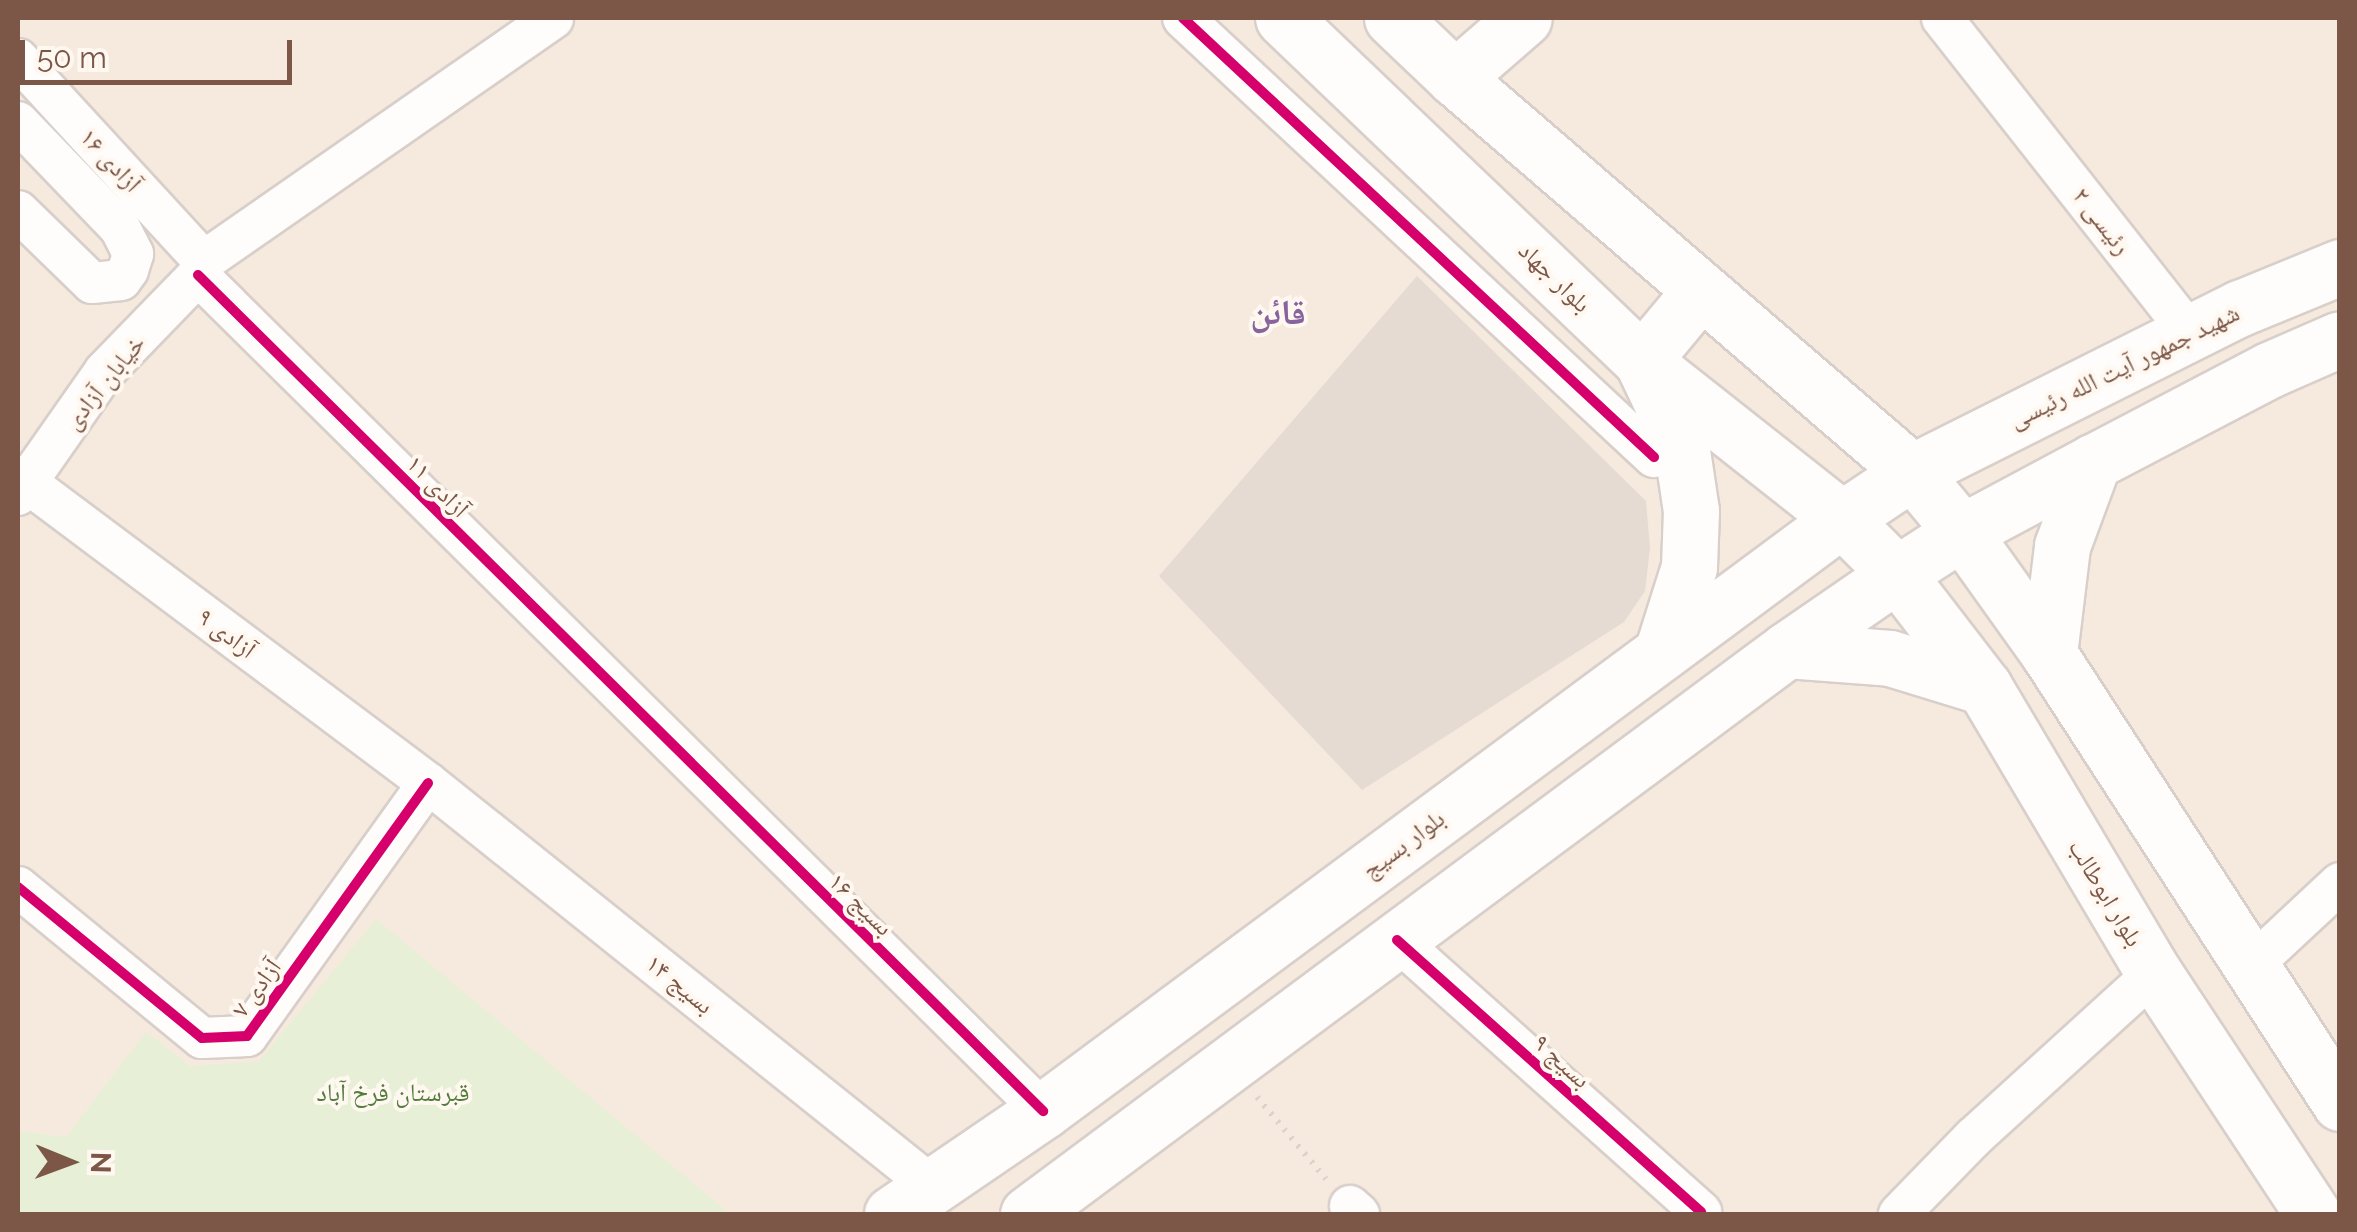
<!DOCTYPE html>
<meta charset="utf-8">
<style>
body{margin:0}
#map{position:relative;width:2357px;height:1232px;overflow:hidden;background:#f9f3ed;font-family:Raleway,"Noto Naskh Arabic",sans-serif}
div>[style]{position:absolute}
.residential>*{inset:0;background:#f6e9dd;transform-origin:0 0}
.green>*{inset:0;background:#e7f0d6}
.building>*{inset:0;background:#e6dbd3}
.path>*{height:6px;margin-top:-3px;transform-origin:0;background:repeating-linear-gradient(90deg,#dcd1cd 0 2.5px,transparent 0 10.5px)}
.roads{filter:drop-shadow(2px 0 #d8cfca) drop-shadow(-2px 0 #d8cfca) drop-shadow(0 2px #d8cfca) drop-shadow(0 -2px #d8cfca)}
.street>*{height:40px;margin:-20px;padding:0 20px;transform-origin:20px;border-radius:20px;background:#fefdfc}
.secondary>*{height:55px;margin:-27.5px;padding:0 27.5px;transform-origin:27.5px;border-radius:27.5px;background:#fefdfc}
.cycleway>*{height:10px;margin:-5px;padding:0 5px;transform-origin:5px;border-radius:5px;background:#d6006c}
span{translate:-50% -50%;white-space:nowrap;text-align:center;line-height:1.15;-webkit-text-stroke:8px #fff8f0;paint-order:stroke}
.street-label{font-size:25px;color:#7c5748}
.park-label{font-size:25px;color:#537d3c}
.district-label{font-size:35px;color:#88649f;font-weight:700}
.frame{position:absolute;inset:0;border:20px solid #7c5748;pointer-events:none}
.north{position:absolute;left:20px;top:1112px;width:100px;height:100px;-webkit-text-stroke:8px #fff8f0;paint-order:stroke;rotate:91deg;font-size:28px;font-weight:700;line-height:40px;text-align:center;color:#7c5748}
.north::after{content:'';display:block;margin:auto;width:35px;height:45px;background:#7c5748;clip-path:polygon(50% 0,100% 100%,50% 72%,0 100%)}
.scale{position:absolute;left:20px;top:40px;width:272px;height:45px;box-sizing:border-box;border:5px solid #7c5748;border-top:0;padding-left:12px;font-size:30px;line-height:35px;white-space:nowrap;color:#7c5748;-webkit-text-stroke:8px #fff8f0;paint-order:stroke}
</style>
<div id="map">
<div class="residential">
<i style="left:18px;top:18px;width:2321px;height:1196px"></i>
</div>
<div class="green">
<i style="clip-path:polygon(376px 919px,730px 1214px,18px 1214px,18px 1131px,66px 1137px,146px 1032px,190px 1066px,259px 1061px)"></i>
</div>
<div class="building">
<i style="clip-path:polygon(1417px 276px,1646px 501px,1650px 548px,1645px 591px,1624px 622px,1362px 790px,1159px 576px)"></i>
</div>
<div class="path">
<i style="left:1257px;top:1097px;width:107px;rotate:49.9deg"></i>
</div>
<div class="roads">
<div class="street">
<i style="left:1183px;top:18px;width:644px;rotate:42.99deg"></i>
<i style="left:1942px;top:18px;width:401px;rotate:51.8deg"></i>
<i style="left:18px;top:59px;width:275px;rotate:47.4deg"></i>
<i style="left:18px;top:122px;width:147px;rotate:46.1deg"></i>
<i style="left:120px;top:228px;width:29px;rotate:63deg"></i>
<i style="left:133px;top:254px;width:17px;rotate:107deg"></i>
<i style="left:128px;top:270px;width:12px;rotate:125deg"></i>
<i style="left:121px;top:280px;width:29px;rotate:174deg"></i>
<i style="left:92px;top:283px;width:103px;rotate:-135.8deg"></i>
<i style="left:198px;top:275px;width:1189px;rotate:44.69deg"></i>
<i style="left:18px;top:476px;width:512px;rotate:36.83deg"></i>
<i style="left:428px;top:783px;width:645px;rotate:38.65deg"></i>
<i style="left:18px;top:495px;width:150px;rotate:-55deg"></i>
<i style="left:104px;top:372px;width:135px;rotate:-45.9deg"></i>
<i style="left:198px;top:275px;width:15px;rotate:-67deg"></i>
<i style="left:204px;top:261px;width:425px;rotate:-34.8deg"></i>
<i style="left:18px;top:887px;width:238px;rotate:39.4deg"></i>
<i style="left:202px;top:1038px;width:45px;rotate:-2.5deg"></i>
<i style="left:247px;top:1036px;width:311px;rotate:-54.4deg"></i>
<i style="left:1397px;top:940px;width:408px;rotate:41.8deg"></i>
<i style="left:2250px;top:967px;width:123px;rotate:-43deg"></i>
<i style="left:1350px;top:1206px;width:12px;rotate:42deg"></i>
<i style="left:1899px;top:1214px;width:107px;rotate:-45.8deg"></i>
<i style="left:1974px;top:1137px;width:244px;rotate:-42.3deg"></i>
</div>
<div class="secondary">
<i style="left:1283px;top:18px;width:497px;rotate:43.7deg"></i>
<i style="left:1642px;top:361px;width:255px;rotate:38.3deg"></i>
<i style="left:1842px;top:519px;width:78px;rotate:45deg"></i>
<i style="left:1897px;top:574px;width:143px;rotate:52.4deg"></i>
<i style="left:1984px;top:687px;width:333px;rotate:59.3deg"></i>
<i style="left:2154px;top:973px;width:289px;rotate:56.6deg"></i>
<i style="left:1392px;top:18px;width:87px;rotate:43.6deg"></i>
<i style="left:1455px;top:78px;width:603px;rotate:40.77deg"></i>
<i style="left:1912px;top:472px;width:78px;rotate:50.2deg"></i>
<i style="left:1962px;top:532px;width:150px;rotate:54.5deg"></i>
<i style="left:2049px;top:654px;width:535px;rotate:57.05deg"></i>
<i style="left:1455px;top:78px;width:91px;rotate:-41deg"></i>
<i style="left:1787px;top:650px;width:103px;rotate:4.4deg"></i>
<i style="left:1890px;top:658px;width:98px;rotate:17.1deg"></i>
<i style="left:1662px;top:652px;width:89px;rotate:-72.4deg"></i>
<i style="left:1689px;top:567px;width:56px;rotate:-88deg"></i>
<i style="left:1691px;top:511px;width:68px;rotate:-98.5deg"></i>
<i style="left:1681px;top:444px;width:92px;rotate:-115.2deg"></i>
<i style="left:1642px;top:361px;width:92px;rotate:-50.3deg"></i>
<i style="left:2049px;top:654px;width:109px;rotate:-83.1deg"></i>
<i style="left:2062px;top:546px;width:90px;rotate:-69.7deg"></i>
<i style="left:892px;top:1214px;width:183px;rotate:-34.3deg"></i>
<i style="left:1043px;top:1111px;width:994px;rotate:-36.54deg"></i>
<i style="left:1842px;top:519px;width:84px;rotate:-33.9deg"></i>
<i style="left:1912px;top:472px;width:367px;rotate:-26.6deg"></i>
<i style="left:2240px;top:308px;width:108px;rotate:-22.3deg"></i>
<i style="left:1028px;top:1214px;width:946px;rotate:-36.62deg"></i>
<i style="left:1787px;top:650px;width:134px;rotate:-34.6deg"></i>
<i style="left:1897px;top:574px;width:77px;rotate:-32.9deg"></i>
<i style="left:1962px;top:532px;width:149px;rotate:-28.1deg"></i>
<i style="left:2093px;top:462px;width:199px;rotate:-27.6deg"></i>
<i style="left:2269px;top:370px;width:77px;rotate:-23.6deg"></i>
</div>
</div>
<div class="cycleway">
<i style="left:1183px;top:18px;width:644px;rotate:42.99deg"></i>
<i style="left:198px;top:275px;width:1189px;rotate:44.69deg"></i>
<i style="left:18px;top:887px;width:238px;rotate:39.4deg"></i>
<i style="left:202px;top:1038px;width:45px;rotate:-2.5deg"></i>
<i style="left:247px;top:1036px;width:311px;rotate:-54.4deg"></i>
<i style="left:1397px;top:940px;width:408px;rotate:41.8deg"></i>
</div>
<div class="street-label">
<span style="left:111px;top:160px;rotate:47deg">آزادی ۱۶</span>
<span style="left:2102px;top:221px;rotate:52deg">رئیسی ۲</span>
<span style="left:1555px;top:277px;rotate:44deg">بلوار جهاد</span>
<span style="left:2124px;top:366px;rotate:-26deg">شهید جمهور آیت الله رئیسی</span>
<span style="left:104px;top:382px;rotate:-51deg">خیابان آزادی</span>
<span style="left:438px;top:486px;rotate:45deg">آزادی ۱۱</span>
<span style="left:227px;top:633px;rotate:37deg">آزادی ۹</span>
<span style="left:1403px;top:844px;rotate:-37deg">بلوار بسیج</span>
<span style="left:2106px;top:893px;rotate:59deg">بلوار ابوطالب</span>
<span style="left:861px;top:904px;rotate:44deg">بسیج ۱۶</span>
<span style="left:680px;top:984px;rotate:39deg">بسیج ۱۴</span>
<span style="left:256px;top:988px;rotate:-54deg">آزادی ۷</span>
<span style="left:1562px;top:1061px;rotate:42deg">بسیج ۹</span>
</div>
<div class="park-label">
<span style="left:393px;top:1092px">قبرستان فرخ آباد</span>
</div>
<div class="district-label">
<span style="left:1278px;top:312px">قائن</span>
</div>
<div class="frame"></div>
<div class="north">N</div>
<div class="scale">50 m</div>
</div>
